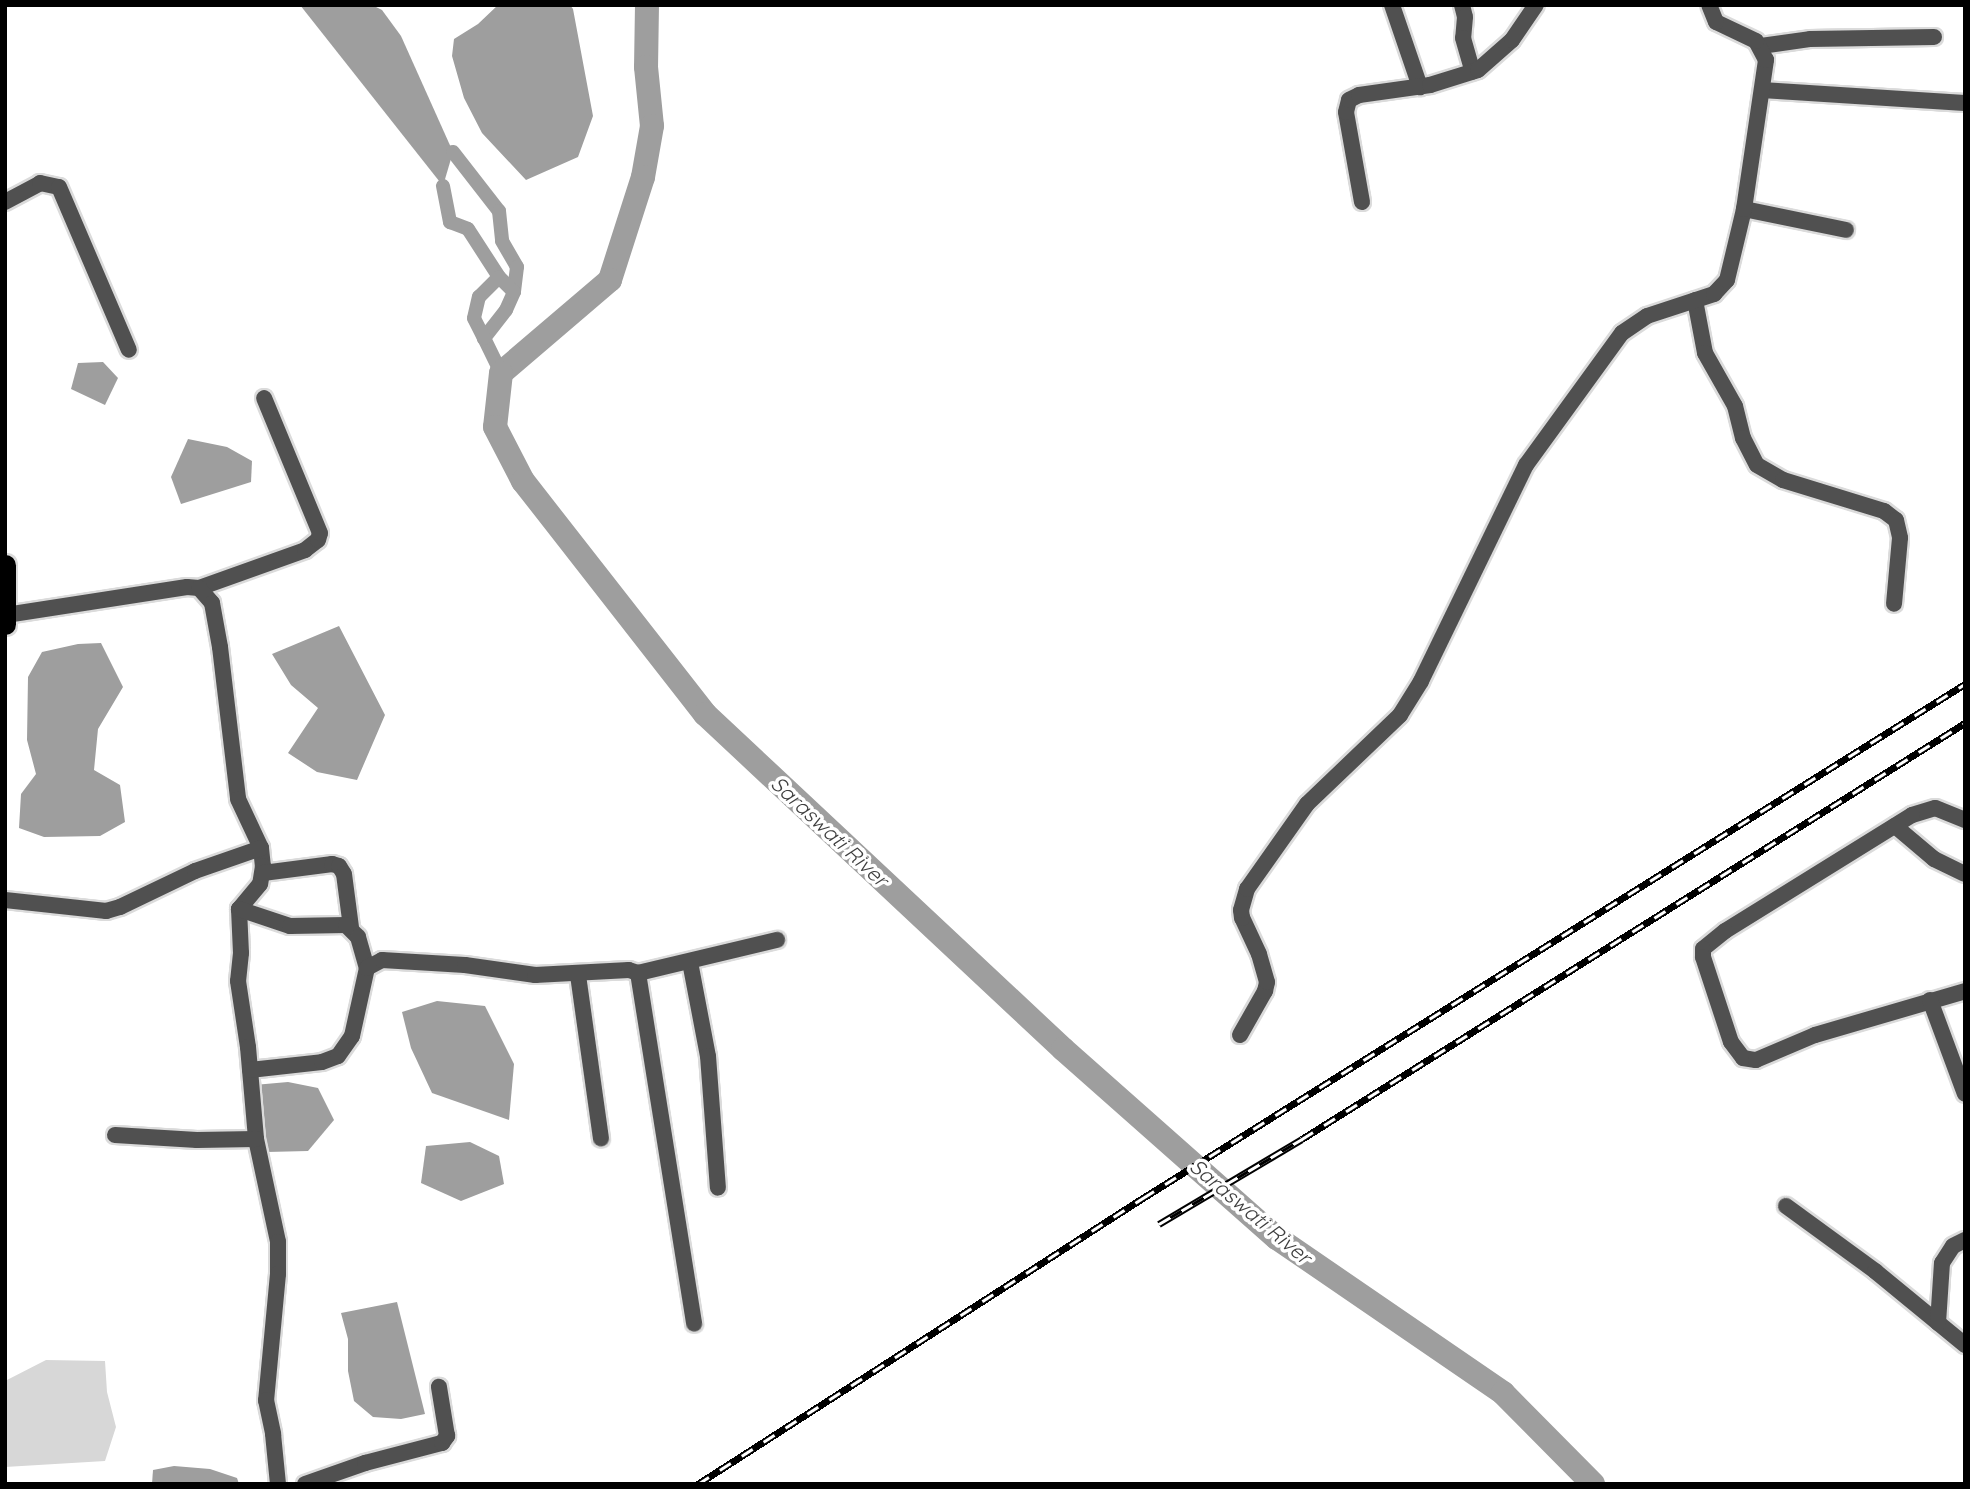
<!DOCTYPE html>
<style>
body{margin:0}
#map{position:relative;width:1970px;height:1489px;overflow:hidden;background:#fff;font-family:Quicksand,sans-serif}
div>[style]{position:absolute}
.green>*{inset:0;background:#d7d7d7}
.water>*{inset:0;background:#9e9e9e}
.canal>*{height:14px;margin:-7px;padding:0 7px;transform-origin:7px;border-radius:7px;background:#9e9e9e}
.river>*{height:24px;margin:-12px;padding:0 12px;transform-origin:12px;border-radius:12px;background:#9e9e9e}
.roads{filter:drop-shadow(2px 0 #dbdbdb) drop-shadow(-2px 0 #dbdbdb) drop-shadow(0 2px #dbdbdb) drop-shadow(0 -2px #dbdbdb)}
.minor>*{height:16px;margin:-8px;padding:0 8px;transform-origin:8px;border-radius:8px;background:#505050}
.highway>*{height:21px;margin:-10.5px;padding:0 10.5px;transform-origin:10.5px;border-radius:10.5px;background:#000}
.rail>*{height:7px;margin-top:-3.5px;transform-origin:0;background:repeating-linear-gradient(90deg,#fff 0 13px,#000 0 26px);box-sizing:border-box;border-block:2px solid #000}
span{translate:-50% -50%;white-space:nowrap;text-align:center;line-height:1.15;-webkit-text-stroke:7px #fff;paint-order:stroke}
.water-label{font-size:21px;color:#3f3f3f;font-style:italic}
.frame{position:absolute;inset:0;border:7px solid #000;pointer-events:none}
</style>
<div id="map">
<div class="green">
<i style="clip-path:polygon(46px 1360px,105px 1361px,107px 1392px,116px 1427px,105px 1461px,5px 1467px,5px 1381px)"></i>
</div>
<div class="water">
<i style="clip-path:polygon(300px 5px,372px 5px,382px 10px,401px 36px,453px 152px,443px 186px)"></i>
<i style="clip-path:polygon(498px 5px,570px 5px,573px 9px,593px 116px,578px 157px,526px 180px,482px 133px,464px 98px,452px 56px,454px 39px,478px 24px)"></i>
<i style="clip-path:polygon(103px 362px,118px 378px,105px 405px,71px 389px,78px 363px)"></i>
<i style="clip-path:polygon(188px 439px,227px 447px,252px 461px,251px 482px,181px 504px,171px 477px)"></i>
<i style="clip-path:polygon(339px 626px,385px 715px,357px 780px,317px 772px,288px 753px,318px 708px,291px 685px,272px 654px)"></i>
<i style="clip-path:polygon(101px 643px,123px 687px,98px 729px,94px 770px,120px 785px,125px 822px,100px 836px,44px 837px,19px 828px,21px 794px,36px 774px,27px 740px,28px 677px,42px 652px,78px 644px)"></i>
<i style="clip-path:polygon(437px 1001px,485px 1006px,514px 1064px,509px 1120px,432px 1093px,411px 1048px,402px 1012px)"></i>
<i style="clip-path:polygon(288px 1082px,318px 1088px,334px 1120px,308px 1151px,267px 1152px,254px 1085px)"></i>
<i style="clip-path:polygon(470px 1142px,499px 1156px,504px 1184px,461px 1201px,421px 1183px,426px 1146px)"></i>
<i style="clip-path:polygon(397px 1302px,425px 1414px,401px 1419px,373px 1417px,354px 1401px,348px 1371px,348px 1339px,341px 1313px)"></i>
<i style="clip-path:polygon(174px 1466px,210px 1469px,237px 1478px,239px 1484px,152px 1484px,153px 1470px)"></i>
</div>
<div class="canal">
<i style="left:453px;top:152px;width:75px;rotate:52.1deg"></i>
<i style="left:499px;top:211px;width:30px;rotate:84deg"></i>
<i style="left:502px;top:241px;width:30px;rotate:60deg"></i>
<i style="left:517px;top:267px;width:25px;rotate:97deg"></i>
<i style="left:514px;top:292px;width:20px;rotate:114deg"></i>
<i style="left:506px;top:310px;width:36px;rotate:128deg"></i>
<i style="left:484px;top:338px;width:39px;rotate:64deg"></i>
<i style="left:443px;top:186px;width:37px;rotate:79deg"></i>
<i style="left:450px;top:222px;width:19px;rotate:21deg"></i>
<i style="left:468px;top:229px;width:57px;rotate:57.1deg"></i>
<i style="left:499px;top:277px;width:21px;rotate:45deg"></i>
<i style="left:484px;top:338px;width:22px;rotate:-117deg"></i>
<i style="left:474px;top:318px;width:22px;rotate:-77deg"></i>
<i style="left:479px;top:297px;width:28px;rotate:-45deg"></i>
</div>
<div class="river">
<i style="left:647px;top:5px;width:62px;rotate:90.9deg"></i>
<i style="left:646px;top:67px;width:59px;rotate:84.2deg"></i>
<i style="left:652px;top:126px;width:52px;rotate:100deg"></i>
<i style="left:643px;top:177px;width:108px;rotate:107.8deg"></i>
<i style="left:610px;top:280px;width:143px;rotate:139.5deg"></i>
<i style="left:501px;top:373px;width:54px;rotate:96.3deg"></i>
<i style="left:495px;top:427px;width:61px;rotate:62.6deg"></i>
<i style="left:523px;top:481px;width:296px;rotate:52deg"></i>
<i style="left:705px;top:714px;width:490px;rotate:43.1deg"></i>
<i style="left:1063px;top:1049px;width:286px;rotate:41.5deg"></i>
<i style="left:1277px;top:1238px;width:274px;rotate:34.4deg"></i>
<i style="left:1503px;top:1393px;width:128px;rotate:45.3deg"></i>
</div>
<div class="roads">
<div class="minor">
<i style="left:1392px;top:5px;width:87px;rotate:71.1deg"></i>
<i style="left:1462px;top:5px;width:12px;rotate:76deg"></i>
<i style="left:1465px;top:17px;width:21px;rotate:95deg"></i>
<i style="left:1463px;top:38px;width:35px;rotate:74deg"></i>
<i style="left:1761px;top:46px;width:49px;rotate:-8.1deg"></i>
<i style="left:1810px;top:39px;width:124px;rotate:-0.9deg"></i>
<i style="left:1762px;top:90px;width:203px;rotate:3.7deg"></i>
<i style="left:5px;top:202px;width:40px;rotate:-28deg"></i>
<i style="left:40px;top:183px;width:19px;rotate:12deg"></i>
<i style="left:59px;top:187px;width:177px;rotate:66.8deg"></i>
<i style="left:1362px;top:202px;width:91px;rotate:-100.1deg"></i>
<i style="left:1346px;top:112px;width:12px;rotate:-76deg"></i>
<i style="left:1349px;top:100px;width:11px;rotate:-27deg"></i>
<i style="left:1359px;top:95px;width:72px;rotate:-8deg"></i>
<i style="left:1430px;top:85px;width:50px;rotate:-17.4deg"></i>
<i style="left:1478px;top:70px;width:45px;rotate:-41.4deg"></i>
<i style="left:1512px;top:40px;width:42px;rotate:-55.6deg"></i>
<i style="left:1744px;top:209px;width:104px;rotate:11.6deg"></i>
<i style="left:1695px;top:300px;width:54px;rotate:79.3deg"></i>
<i style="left:1705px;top:353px;width:61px;rotate:60.5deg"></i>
<i style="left:1735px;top:406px;width:33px;rotate:76deg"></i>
<i style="left:1743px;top:438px;width:30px;rotate:63deg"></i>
<i style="left:1757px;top:465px;width:30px;rotate:30deg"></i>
<i style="left:1783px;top:480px;width:106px;rotate:17.1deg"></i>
<i style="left:1884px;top:511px;width:15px;rotate:37deg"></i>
<i style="left:1896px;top:520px;width:18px;rotate:77deg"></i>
<i style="left:1900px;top:538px;width:66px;rotate:95.2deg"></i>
<i style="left:199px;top:588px;width:113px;rotate:-19.7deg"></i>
<i style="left:305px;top:550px;width:16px;rotate:-38deg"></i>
<i style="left:318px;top:540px;width:7px;rotate:-74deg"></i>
<i style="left:320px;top:533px;width:146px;rotate:-112.5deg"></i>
<i style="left:6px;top:615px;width:183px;rotate:-8.8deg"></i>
<i style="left:187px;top:587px;width:12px;rotate:5deg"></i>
<i style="left:199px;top:588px;width:20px;rotate:49deg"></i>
<i style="left:212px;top:603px;width:45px;rotate:79.7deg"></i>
<i style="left:220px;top:647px;width:153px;rotate:83.2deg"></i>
<i style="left:238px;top:799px;width:54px;rotate:64.9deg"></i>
<i style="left:261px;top:848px;width:18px;rotate:84deg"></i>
<i style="left:263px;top:866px;width:18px;rotate:99deg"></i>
<i style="left:260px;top:884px;width:33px;rotate:130deg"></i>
<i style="left:239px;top:909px;width:44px;rotate:87.4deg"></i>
<i style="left:241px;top:953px;width:28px;rotate:96deg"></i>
<i style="left:238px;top:981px;width:67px;rotate:81.4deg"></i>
<i style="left:248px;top:1047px;width:92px;rotate:85deg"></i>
<i style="left:256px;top:1139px;width:105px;rotate:77.9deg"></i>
<i style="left:278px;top:1242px;width:32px;rotate:90deg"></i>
<i style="left:278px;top:1274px;width:127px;rotate:95.4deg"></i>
<i style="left:266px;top:1400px;width:35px;rotate:78deg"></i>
<i style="left:273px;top:1434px;width:50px;rotate:84.3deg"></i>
<i style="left:1965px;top:820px;width:32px;rotate:-158deg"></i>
<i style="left:1935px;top:808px;width:24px;rotate:163deg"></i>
<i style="left:1912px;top:815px;width:220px;rotate:148.2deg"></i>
<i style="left:1725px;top:931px;width:28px;rotate:141deg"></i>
<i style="left:1703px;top:949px;width:8px;rotate:90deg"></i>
<i style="left:1703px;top:957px;width:89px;rotate:71.8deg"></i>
<i style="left:1731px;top:1042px;width:20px;rotate:53deg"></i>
<i style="left:1743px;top:1058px;width:13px;rotate:9deg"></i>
<i style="left:1756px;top:1060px;width:64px;rotate:-23deg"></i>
<i style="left:1815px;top:1035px;width:156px;rotate:-16.3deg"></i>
<i style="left:1895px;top:826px;width:51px;rotate:40.2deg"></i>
<i style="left:1934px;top:859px;width:34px;rotate:26deg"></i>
<i style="left:263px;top:873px;width:70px;rotate:-7.4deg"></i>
<i style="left:332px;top:864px;width:7px;rotate:16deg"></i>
<i style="left:339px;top:866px;width:9px;rotate:58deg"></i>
<i style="left:344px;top:874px;width:53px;rotate:82.5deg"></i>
<i style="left:5px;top:900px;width:102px;rotate:6.2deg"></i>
<i style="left:106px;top:911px;width:15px;rotate:-16deg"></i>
<i style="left:120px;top:907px;width:83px;rotate:-25.6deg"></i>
<i style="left:195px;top:871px;width:70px;rotate:-19.2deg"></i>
<i style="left:239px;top:909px;width:54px;rotate:18.4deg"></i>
<i style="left:290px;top:926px;width:56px;rotate:-1deg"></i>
<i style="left:346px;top:925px;width:17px;rotate:45deg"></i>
<i style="left:358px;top:937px;width:32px;rotate:74deg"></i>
<i style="left:690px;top:962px;width:96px;rotate:79.2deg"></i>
<i style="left:708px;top:1056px;width:132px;rotate:85.7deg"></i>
<i style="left:638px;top:973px;width:143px;rotate:-13.4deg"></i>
<i style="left:578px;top:975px;width:165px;rotate:82deg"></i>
<i style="left:1930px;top:1000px;width:100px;rotate:69.6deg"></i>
<i style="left:1240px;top:1035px;width:51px;rotate:-60.4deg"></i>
<i style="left:1265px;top:991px;width:9px;rotate:-77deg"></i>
<i style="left:1267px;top:982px;width:29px;rotate:-106deg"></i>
<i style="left:1259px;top:954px;width:40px;rotate:-115deg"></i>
<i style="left:1242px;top:918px;width:8px;rotate:-97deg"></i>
<i style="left:1241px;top:910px;width:22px;rotate:-74deg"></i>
<i style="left:1247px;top:889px;width:104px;rotate:-54.8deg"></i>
<i style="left:1307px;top:804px;width:129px;rotate:-43.7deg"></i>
<i style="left:1400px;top:715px;width:40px;rotate:-58deg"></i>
<i style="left:1421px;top:681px;width:240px;rotate:-64.1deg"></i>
<i style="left:1526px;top:465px;width:163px;rotate:-54deg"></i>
<i style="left:1622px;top:333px;width:30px;rotate:-34deg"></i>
<i style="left:1647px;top:316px;width:71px;rotate:-18.2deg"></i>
<i style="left:1714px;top:294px;width:19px;rotate:-47deg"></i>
<i style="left:1727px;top:280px;width:73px;rotate:-76.5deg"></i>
<i style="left:1744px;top:209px;width:151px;rotate:-81.6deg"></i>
<i style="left:1766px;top:60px;width:21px;rotate:-118deg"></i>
<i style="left:1756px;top:41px;width:44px;rotate:-154.6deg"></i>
<i style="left:1716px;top:22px;width:18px;rotate:-112deg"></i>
<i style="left:250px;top:1070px;width:72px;rotate:-6.3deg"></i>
<i style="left:322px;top:1062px;width:17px;rotate:-21deg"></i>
<i style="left:338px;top:1056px;width:24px;rotate:-55deg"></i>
<i style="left:352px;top:1036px;width:70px;rotate:-77.6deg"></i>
<i style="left:367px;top:968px;width:17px;rotate:-28deg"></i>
<i style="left:382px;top:960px;width:83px;rotate:3.4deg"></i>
<i style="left:465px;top:965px;width:71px;rotate:8.1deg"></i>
<i style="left:535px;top:975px;width:94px;rotate:-3deg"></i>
<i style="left:629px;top:970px;width:9px;rotate:18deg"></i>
<i style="left:638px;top:973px;width:355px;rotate:80.9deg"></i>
<i style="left:115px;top:1135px;width:82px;rotate:3.5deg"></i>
<i style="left:197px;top:1140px;width:59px;rotate:-1deg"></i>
<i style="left:1786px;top:1206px;width:110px;rotate:36.1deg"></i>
<i style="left:1875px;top:1271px;width:117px;rotate:39.4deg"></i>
<i style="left:1938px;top:1323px;width:60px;rotate:-86.2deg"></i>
<i style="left:1942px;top:1263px;width:20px;rotate:-57deg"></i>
<i style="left:1953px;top:1246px;width:13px;rotate:-27deg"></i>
<i style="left:305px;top:1484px;width:64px;rotate:-19.3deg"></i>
<i style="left:365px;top:1463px;width:80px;rotate:-14.6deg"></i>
<i style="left:442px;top:1443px;width:9px;rotate:-54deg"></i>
<i style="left:447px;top:1436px;width:50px;rotate:-99.3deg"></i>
</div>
<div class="highway">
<i style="left:5px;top:565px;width:59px;rotate:90deg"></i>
</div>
</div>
<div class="rail">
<i style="left:1159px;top:1224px;width:166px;rotate:-30.7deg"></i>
<i style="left:1302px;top:1139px;width:783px;rotate:-32.11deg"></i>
<i style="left:698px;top:1484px;width:529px;rotate:-32.73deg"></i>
<i style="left:1143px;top:1198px;width:969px;rotate:-32.02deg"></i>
</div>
<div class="water-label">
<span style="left:830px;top:831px;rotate:43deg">Saraswati River</span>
<span style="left:1251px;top:1211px;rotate:40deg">Saraswati River</span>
</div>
<div class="frame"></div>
</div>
